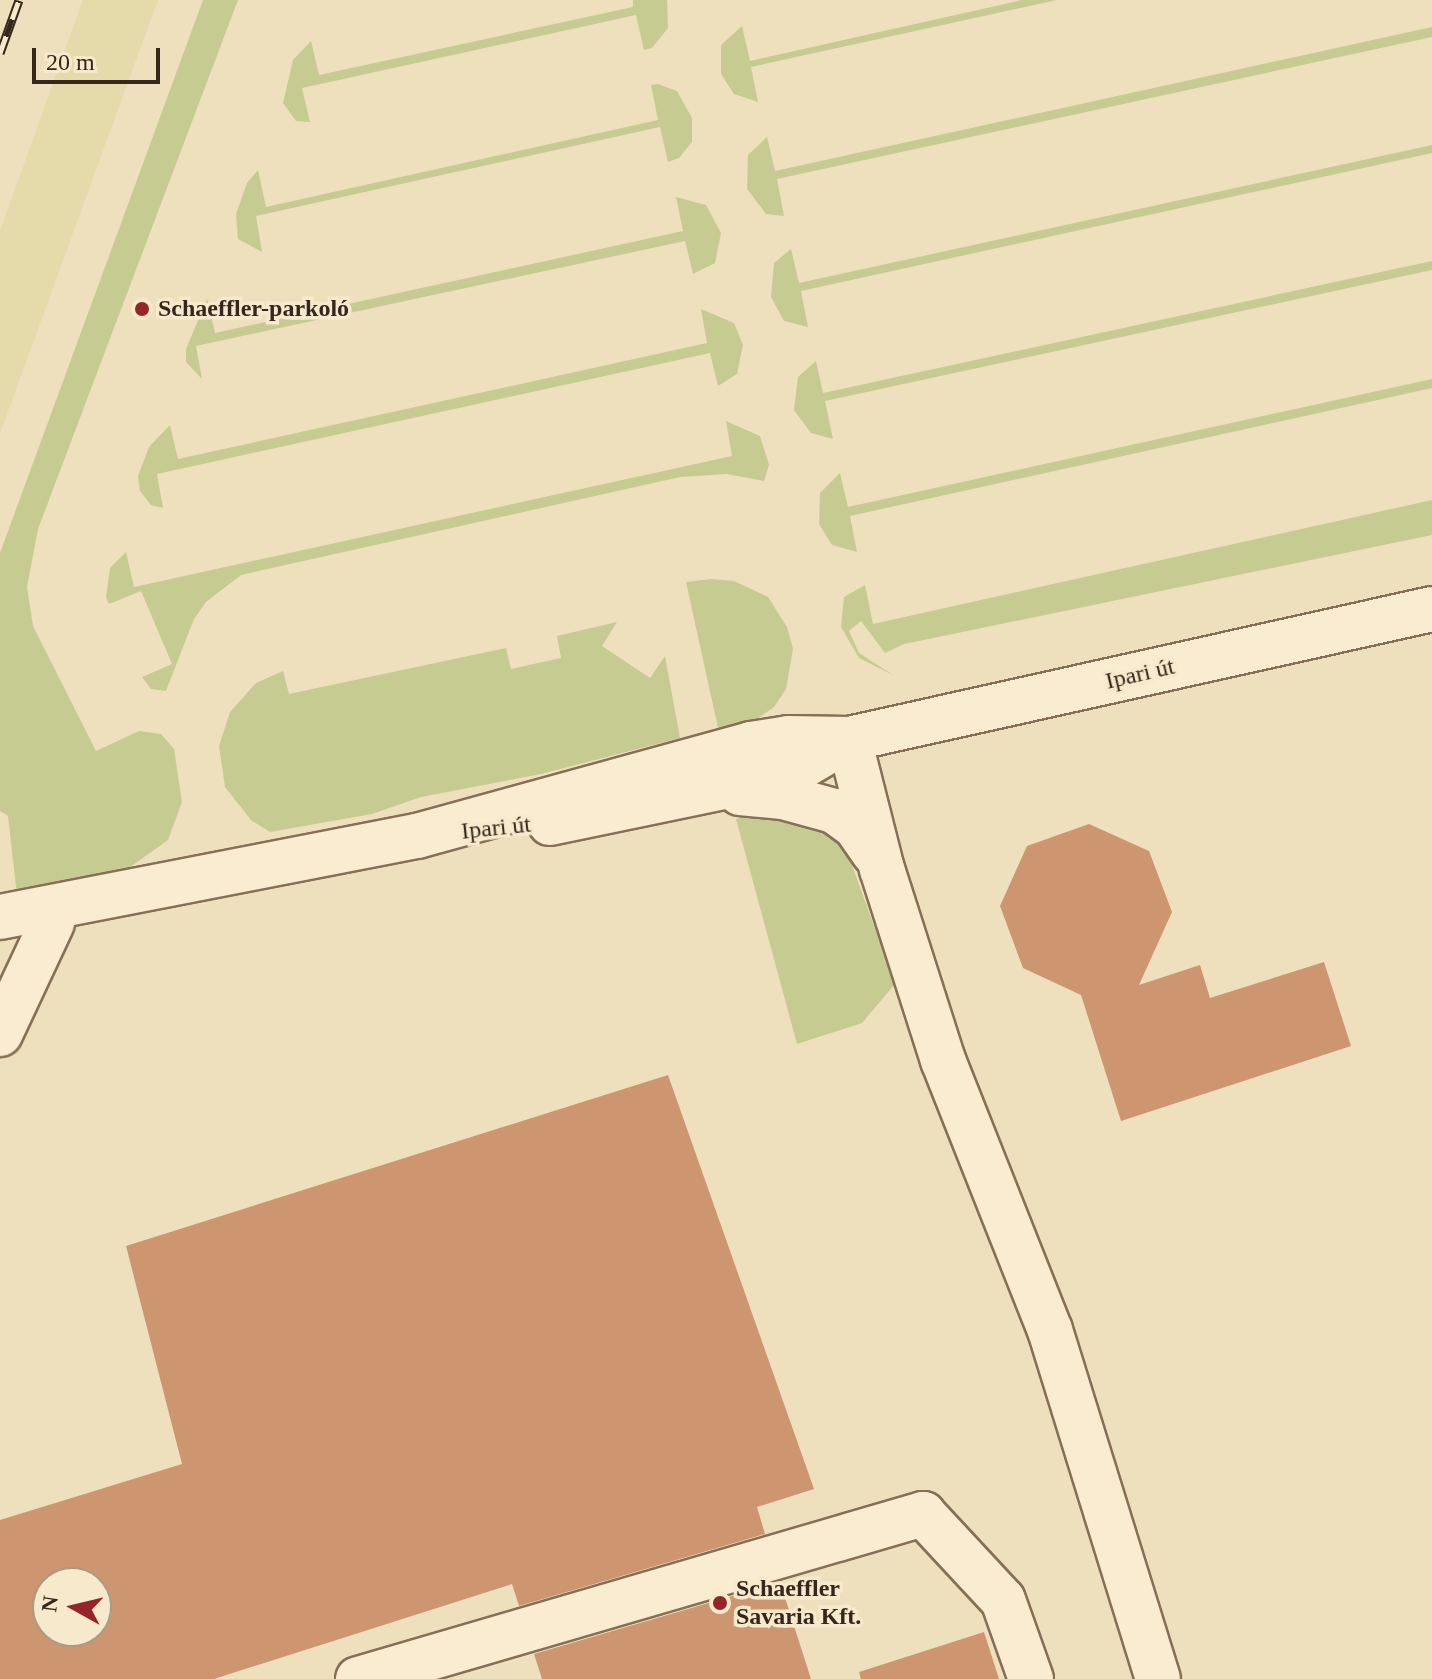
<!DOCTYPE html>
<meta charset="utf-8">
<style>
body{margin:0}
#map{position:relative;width:1432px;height:1679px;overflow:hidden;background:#eedfbd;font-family:"Times New Roman",serif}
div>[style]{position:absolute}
.farmland>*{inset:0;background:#e4daaa}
.green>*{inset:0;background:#c6cc91}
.building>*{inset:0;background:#cd9671}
.roads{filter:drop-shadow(2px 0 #866f56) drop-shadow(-2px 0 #866f56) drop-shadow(0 2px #866f56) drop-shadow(0 -2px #866f56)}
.minor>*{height:44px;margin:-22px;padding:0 22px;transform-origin:22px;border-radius:22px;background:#f9ecd0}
.rail>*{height:9px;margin-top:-4.5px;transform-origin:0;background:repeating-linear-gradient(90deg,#f6e9cc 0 18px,#35271b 0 36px);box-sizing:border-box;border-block:2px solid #35271b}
.dots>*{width:22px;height:22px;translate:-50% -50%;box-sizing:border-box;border:4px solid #f6e9cc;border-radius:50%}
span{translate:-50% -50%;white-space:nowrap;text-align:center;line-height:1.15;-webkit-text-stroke:7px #f6e9cc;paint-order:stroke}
.poi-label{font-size:24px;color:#35271b;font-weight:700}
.left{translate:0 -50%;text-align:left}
.street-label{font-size:24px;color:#35271b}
.north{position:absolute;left:32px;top:1567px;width:80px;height:80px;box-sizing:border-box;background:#f6e9cc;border:2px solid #a99b85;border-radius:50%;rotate:278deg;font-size:22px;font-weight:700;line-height:32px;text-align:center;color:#35271b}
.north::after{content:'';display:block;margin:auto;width:28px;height:36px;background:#962527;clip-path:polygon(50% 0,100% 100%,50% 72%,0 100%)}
.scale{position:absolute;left:32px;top:48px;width:128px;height:36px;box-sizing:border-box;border:4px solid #35271b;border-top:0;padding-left:10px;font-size:24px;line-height:28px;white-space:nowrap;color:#35271b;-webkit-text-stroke:6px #f6e9cc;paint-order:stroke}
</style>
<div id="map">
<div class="farmland">
<i style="clip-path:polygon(83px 0,158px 0,0 433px,0 231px)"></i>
</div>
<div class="green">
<i style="clip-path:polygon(203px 0,238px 0,38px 529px,27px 587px,33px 626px,96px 751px,139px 731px,161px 734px,174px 749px,182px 802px,168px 840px,123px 872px,17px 896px,8px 816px,0 811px,0 553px)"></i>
<i style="clip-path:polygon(633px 0,667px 0,668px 28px,652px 48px,644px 50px,636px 15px,302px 88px,310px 122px,296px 121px,283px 103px,293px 60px,311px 41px,319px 75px,633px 7px)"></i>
<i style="clip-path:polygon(1022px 0,1057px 0,751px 67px,758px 102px,734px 94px,721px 74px,721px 45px,742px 26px,750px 61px)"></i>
<i style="clip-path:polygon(1432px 27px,1432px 37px,777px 179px,784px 216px,766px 214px,747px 189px,748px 155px,767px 137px,775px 171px)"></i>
<i style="clip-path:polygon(658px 84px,677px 91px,692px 118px,692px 142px,679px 158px,668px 162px,660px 127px,256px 216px,262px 252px,238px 239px,236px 214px,247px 183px,258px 170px,266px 207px,658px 120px,651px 85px)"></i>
<i style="clip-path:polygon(1432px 145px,1432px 153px,801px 291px,808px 327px,784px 321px,771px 297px,774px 263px,791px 249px,799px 283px)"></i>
<i style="clip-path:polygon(676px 197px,706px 205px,721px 233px,715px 263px,693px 274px,685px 241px,196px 346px,202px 379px,186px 362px,186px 349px,207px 299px,215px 333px,683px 231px)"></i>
<i style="clip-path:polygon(1432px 261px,1432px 270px,825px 401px,833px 439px,811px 433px,794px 410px,798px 377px,816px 361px,823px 393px)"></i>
<i style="clip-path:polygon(701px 309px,734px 323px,743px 345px,737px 374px,718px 386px,710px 353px,157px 474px,163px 508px,151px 505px,140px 491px,138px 476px,149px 447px,170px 425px,178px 459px,707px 343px)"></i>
<i style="clip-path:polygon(1432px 379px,1432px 388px,850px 516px,857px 552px,832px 545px,819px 524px,820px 493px,840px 473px,848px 507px)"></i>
<i style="clip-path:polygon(726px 421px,760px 436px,769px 465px,764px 481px,727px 474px,680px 477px,241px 575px,206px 602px,194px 619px,166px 691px,151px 689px,142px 677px,172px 664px,141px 591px,109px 604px,106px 597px,110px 568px,126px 552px,134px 587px,732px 456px)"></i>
<i style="clip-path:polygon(1432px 500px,1432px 535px,904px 644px,885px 653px,861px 621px,849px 631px,859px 653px,893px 675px,859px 658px,841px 627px,844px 597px,865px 585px,873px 624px)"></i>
<i style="clip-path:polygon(711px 579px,734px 581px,768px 597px,787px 627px,793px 649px,786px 689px,774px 707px,743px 729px,720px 737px,686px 582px)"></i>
<i style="clip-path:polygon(617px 622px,602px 646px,650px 678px,665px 656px,680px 738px,541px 774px,421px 797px,372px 814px,270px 832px,251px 820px,225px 787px,219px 746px,230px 712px,256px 683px,283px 671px,289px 694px,506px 648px,511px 669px,561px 658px,557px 636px)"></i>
<i style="clip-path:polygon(765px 811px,820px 823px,845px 846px,895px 984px,862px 1023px,797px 1044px,736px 819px)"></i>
</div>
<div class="building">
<i style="clip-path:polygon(1089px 824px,1149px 851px,1172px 912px,1139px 985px,1200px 965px,1210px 998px,1324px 962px,1351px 1046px,1121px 1121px,1081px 995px,1023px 968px,1000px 906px,1027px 846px)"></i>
<i style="clip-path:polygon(evenodd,668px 1075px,814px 1489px,757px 1507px,765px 1534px,519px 1606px,512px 1584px,214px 1679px,0 1679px,0 1520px,182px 1464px,126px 1246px,668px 1075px,48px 1583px,96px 1583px,96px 1631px,48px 1631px,48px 1583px)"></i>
<i style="clip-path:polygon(780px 1582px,811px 1679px,542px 1679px,534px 1654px)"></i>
<i style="clip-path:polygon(984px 1632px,999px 1679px,861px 1679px,859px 1672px)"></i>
</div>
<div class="roads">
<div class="minor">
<i style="left:849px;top:739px;width:134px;rotate:75.8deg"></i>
<i style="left:882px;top:869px;width:201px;rotate:72.3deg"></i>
<i style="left:943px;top:1060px;width:290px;rotate:68.4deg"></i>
<i style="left:1050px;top:1330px;width:365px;rotate:72.8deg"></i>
<i style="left:740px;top:793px;width:43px;rotate:5.3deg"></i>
<i style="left:783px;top:797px;width:53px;rotate:15.4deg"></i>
<i style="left:834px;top:811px;width:26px;rotate:36deg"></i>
<i style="left:855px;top:826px;width:33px;rotate:55deg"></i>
<i style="left:550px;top:823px;width:217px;rotate:-11.7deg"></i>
<i style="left:763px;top:779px;width:36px;rotate:-16deg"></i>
<i style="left:798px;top:769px;width:59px;rotate:-30.5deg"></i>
<i style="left:0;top:917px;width:425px;rotate:-11deg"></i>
<i style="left:417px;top:836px;width:346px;rotate:-15.4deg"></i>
<i style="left:751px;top:744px;width:37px;rotate:-9deg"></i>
<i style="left:788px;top:738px;width:61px;rotate:0.9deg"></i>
<i style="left:849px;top:739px;width:597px;rotate:-12.57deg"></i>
<i style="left:0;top:1034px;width:123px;rotate:-64.9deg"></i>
<i style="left:358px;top:1679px;width:589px;rotate:-16.28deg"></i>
<i style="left:923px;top:1514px;width:117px;rotate:47.1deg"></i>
<i style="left:1003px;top:1600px;width:84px;rotate:70.5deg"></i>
</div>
</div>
<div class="rail">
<i style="left:0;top:53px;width:56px;rotate:-70.3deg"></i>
</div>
<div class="dots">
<i style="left:142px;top:309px;background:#962527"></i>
<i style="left:720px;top:1603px;background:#962527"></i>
</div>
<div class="poi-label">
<span class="left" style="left:158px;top:309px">Schaeffler-parkoló</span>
<span class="left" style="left:736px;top:1603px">Schaeffler<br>Savaria Kft.</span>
</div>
<div class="street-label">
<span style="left:1140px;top:674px;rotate:-13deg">Ipari út</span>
<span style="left:496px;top:828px;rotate:-6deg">Ipari út</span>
</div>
<div class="north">N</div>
<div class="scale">20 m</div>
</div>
